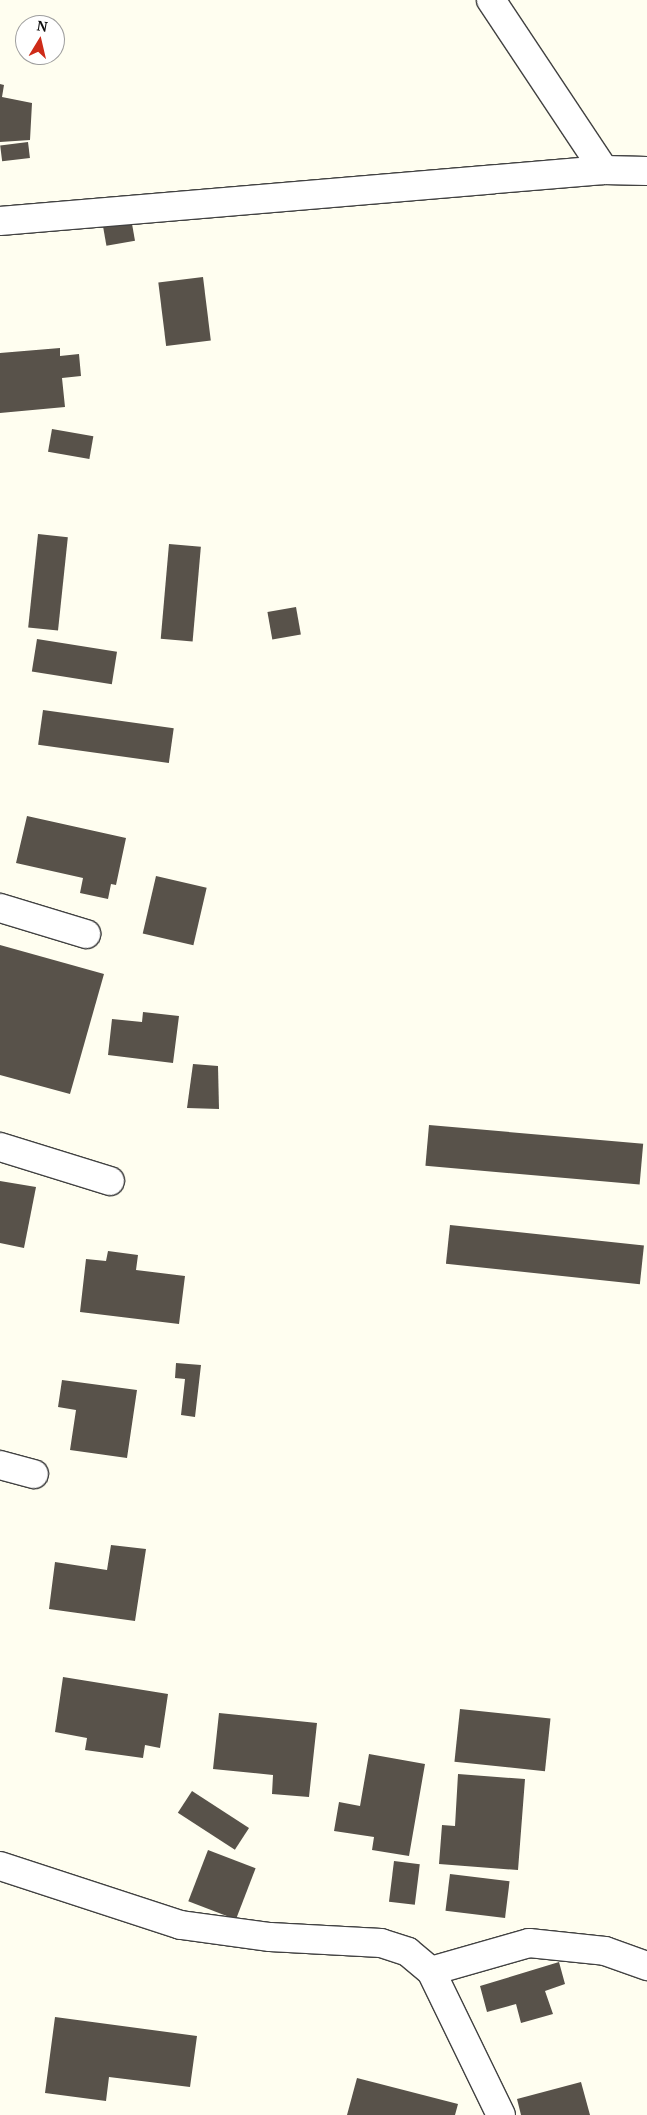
<!DOCTYPE html>
<style>
body{margin:0}
#map{position:relative;width:647px;height:2115px;overflow:hidden;background:#fffef0;font-family:"PT Serif",serif}
div>[style]{position:absolute}
.building>*{inset:0;background:#58524a;transform-origin:0 0}
.roads{filter:drop-shadow(1px 0 #424242) drop-shadow(-1px 0 #424242) drop-shadow(0 1px #424242) drop-shadow(0 -1px #424242)}
.minor>*{height:28px;margin:-14px;padding:0 14px;transform-origin:14px;border-radius:14px;background:#fff}
span{translate:-50% -50%;white-space:nowrap;text-align:center;line-height:1.15;-webkit-text-stroke:5px #fff;paint-order:stroke}
.north{position:absolute;left:15px;top:15px;width:50px;height:50px;box-sizing:border-box;background:#fff;border:1px solid #9f9f9f;border-radius:50%;rotate:9deg;font-size:14px;font-weight:700;line-height:20px;text-align:center;color:#0f0f0f}
.north::after{content:'';display:block;margin:auto;width:18px;height:22px;background:#ce2b18;clip-path:polygon(50% 0,100% 100%,50% 72%,0 100%)}
</style>
<div id="map">
<div class="building">
<i style="clip-path:polygon(0 84px,4px 85px,2px 97px,32px 103px,30px 140px,0 142px)"></i>
<i style="left:28px;top:142px;width:16px;height:28px;rotate:83deg"></i>
<i style="left:131px;top:218px;width:23px;height:29px;rotate:80deg"></i>
<i style="left:203px;top:277px;width:64px;height:45px;rotate:83deg"></i>
<i style="clip-path:polygon(60px 348px,60px 356px,79px 354px,81px 376px,62px 378px,65px 407px,0 413px,0 353px)"></i>
<i style="left:52px;top:429px;width:42px;height:23px;rotate:10deg"></i>
<i style="left:38px;top:534px;width:30px;height:94px;rotate:6deg"></i>
<i style="left:169px;top:544px;width:32px;height:95px;rotate:5deg"></i>
<i style="left:296px;top:607px;width:28px;height:29px;rotate:80deg"></i>
<i style="left:37px;top:639px;width:81px;height:33px;rotate:9deg"></i>
<i style="left:43px;top:710px;width:132px;height:35px;rotate:8deg"></i>
<i style="clip-path:polygon(27px 816px,126px 838px,116px 885px,111px 884px,108px 899px,80px 893px,83px 878px,16px 863px)"></i>
<i style="left:156px;top:876px;width:52px;height:59px;rotate:13deg"></i>
<i style="clip-path:polygon(0 945px,104px 974px,70px 1094px,0 1075px)"></i>
<i style="clip-path:polygon(143px 1012px,179px 1016px,173px 1063px,108px 1055px,112px 1019px,142px 1022px)"></i>
<i style="clip-path:polygon(193px 1064px,218px 1066px,219px 1109px,187px 1108px)"></i>
<i style="left:429px;top:1125px;width:215px;height:41px;rotate:5deg"></i>
<i style="clip-path:polygon(0 1181px,36px 1187px,24px 1248px,0 1243px)"></i>
<i style="left:450px;top:1225px;width:195px;height:39px;rotate:6deg"></i>
<i style="clip-path:polygon(108px 1251px,138px 1255px,136px 1270px,185px 1276px,179px 1324px,80px 1312px,86px 1259px,106px 1261px)"></i>
<i style="clip-path:polygon(176px 1363px,201px 1365px,195px 1417px,181px 1415px,185px 1379px,175px 1378px)"></i>
<i style="clip-path:polygon(62px 1380px,137px 1390px,127px 1458px,70px 1450px,76px 1410px,58px 1407px)"></i>
<i style="clip-path:polygon(111px 1545px,146px 1549px,135px 1621px,49px 1609px,55px 1562px,107px 1570px)"></i>
<i style="clip-path:polygon(63px 1677px,168px 1694px,160px 1748px,145px 1745px,143px 1758px,85px 1750px,87px 1738px,55px 1732px)"></i>
<i style="left:460px;top:1709px;width:91px;height:53px;rotate:6deg"></i>
<i style="clip-path:polygon(219px 1713px,317px 1723px,309px 1797px,272px 1794px,273px 1775px,213px 1769px)"></i>
<i style="clip-path:polygon(369px 1754px,425px 1764px,409px 1856px,372px 1850px,374px 1837px,334px 1831px,339px 1802px,360px 1806px)"></i>
<i style="clip-path:polygon(458px 1774px,525px 1779px,518px 1870px,439px 1864px,442px 1825px,455px 1826px)"></i>
<i style="left:192px;top:1791px;width:68px;height:26px;rotate:33deg"></i>
<i style="left:208px;top:1850px;width:51px;height:55px;rotate:21deg"></i>
<i style="left:394px;top:1861px;width:26px;height:41px;rotate:7deg"></i>
<i style="left:450px;top:1874px;width:60px;height:37px;rotate:7deg"></i>
<i style="clip-path:polygon(559px 1962px,565px 1984px,545px 1991px,553px 2014px,521px 2023px,516px 2004px,487px 2012px,480px 1986px)"></i>
<i style="clip-path:polygon(55px 2017px,197px 2036px,190px 2087px,109px 2077px,106px 2101px,45px 2093px)"></i>
<i style="clip-path:polygon(357px 2078px,458px 2104px,455px 2115px,347px 2115px)"></i>
<i style="clip-path:polygon(581px 2082px,590px 2115px,521px 2115px,517px 2099px)"></i>
</div>
<div class="roads">
<div class="minor">
<i style="left:491px;top:0;width:204px;rotate:56.4deg"></i>
<i style="left:0;top:221px;width:606px;rotate:-4.83deg"></i>
<i style="left:604px;top:170px;width:43px;rotate:1.3deg"></i>
<i style="left:0;top:908px;width:90px;rotate:16.8deg"></i>
<i style="left:0;top:1147px;width:115px;rotate:17.2deg"></i>
<i style="left:0;top:1465px;width:35px;rotate:15deg"></i>
<i style="left:0;top:1866px;width:190px;rotate:18.1deg"></i>
<i style="left:181px;top:1925px;width:90px;rotate:7.7deg"></i>
<i style="left:270px;top:1937px;width:111px;rotate:3.1deg"></i>
<i style="left:381px;top:1943px;width:28px;rotate:18deg"></i>
<i style="left:408px;top:1952px;width:30px;rotate:40deg"></i>
<i style="left:431px;top:1971px;width:160px;rotate:64.1deg"></i>
<i style="left:431px;top:1971px;width:102px;rotate:-15.9deg"></i>
<i style="left:529px;top:1943px;width:76px;rotate:6deg"></i>
<i style="left:605px;top:1951px;width:45px;rotate:19.7deg"></i>
</div>
</div>
<div class="north">N</div>
</div>
